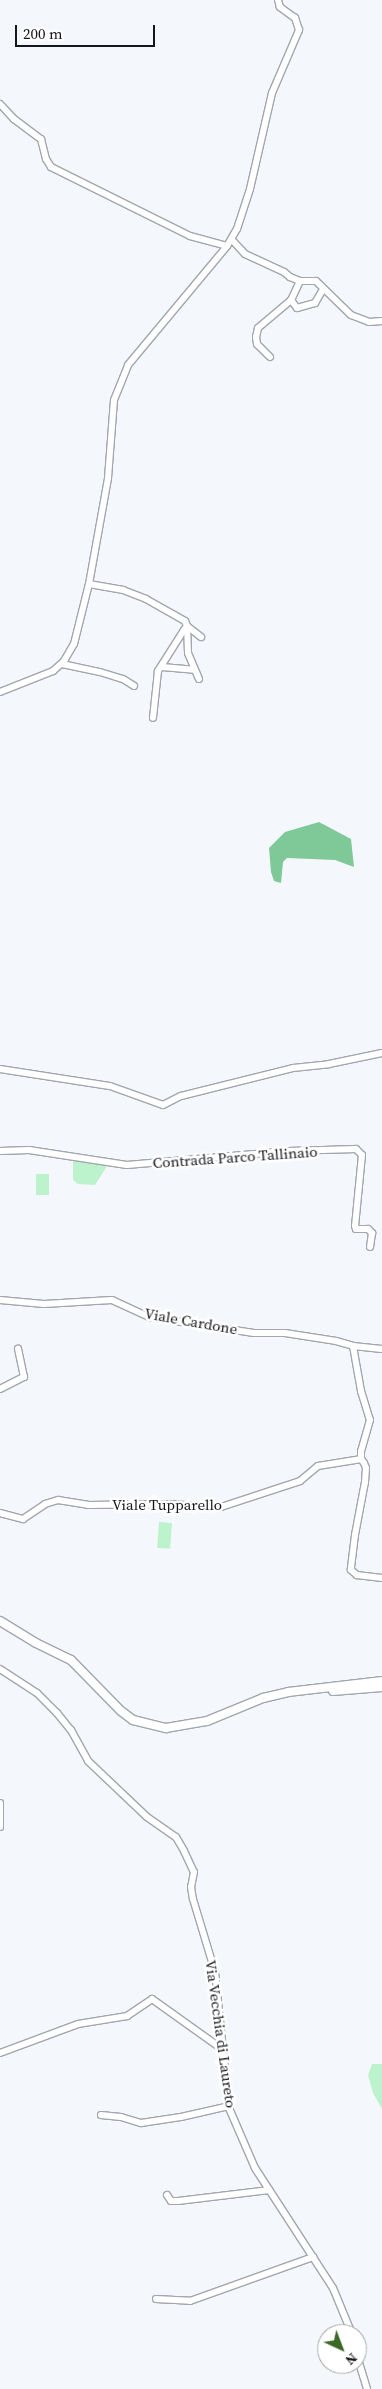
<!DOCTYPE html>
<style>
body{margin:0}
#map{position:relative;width:382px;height:2389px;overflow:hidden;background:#f4f8fd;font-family:"Source Serif 4",serif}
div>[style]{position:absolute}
.green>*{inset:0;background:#bcf2cc;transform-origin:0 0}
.forest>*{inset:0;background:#7ec997}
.roads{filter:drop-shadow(1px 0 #a1a6af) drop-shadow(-1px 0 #a1a6af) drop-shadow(0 1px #a1a6af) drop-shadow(0 -1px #a1a6af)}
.minor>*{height:6px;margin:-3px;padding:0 3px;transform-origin:3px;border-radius:3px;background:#fff}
.major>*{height:8px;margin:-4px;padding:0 4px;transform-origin:4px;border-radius:4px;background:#fff}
span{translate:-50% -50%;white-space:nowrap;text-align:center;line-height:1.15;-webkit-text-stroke:5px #fff;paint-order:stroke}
.street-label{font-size:15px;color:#15171a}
.north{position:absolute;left:317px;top:2324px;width:50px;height:50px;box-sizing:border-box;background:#fff;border:1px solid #a1a2a3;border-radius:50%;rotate:137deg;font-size:14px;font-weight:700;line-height:20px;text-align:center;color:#15171a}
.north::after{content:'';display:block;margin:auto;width:18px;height:22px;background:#3c6826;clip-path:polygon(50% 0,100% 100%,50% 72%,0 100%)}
.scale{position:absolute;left:15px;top:25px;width:140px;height:22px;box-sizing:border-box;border:2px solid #15171a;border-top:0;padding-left:6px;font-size:15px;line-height:18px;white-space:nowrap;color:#15171a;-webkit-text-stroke:4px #fff;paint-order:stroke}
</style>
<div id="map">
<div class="green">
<i style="clip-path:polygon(73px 1160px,109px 1163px,95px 1185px,78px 1184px,73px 1180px)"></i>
<i style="left:36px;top:1174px;width:13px;height:21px"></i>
<i style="left:159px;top:1522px;width:13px;height:26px;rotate:4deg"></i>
<i style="clip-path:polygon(372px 2064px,382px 2064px,382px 2109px,373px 2093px,368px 2075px)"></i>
</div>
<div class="forest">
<i style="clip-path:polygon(319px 822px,351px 839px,354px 867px,335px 860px,287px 858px,283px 862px,281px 883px,274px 881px,271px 872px,269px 848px,285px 832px)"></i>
</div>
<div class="roads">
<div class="minor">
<i style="left:0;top:104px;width:21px;rotate:47deg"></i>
<i style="left:14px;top:119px;width:34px;rotate:37deg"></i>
<i style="left:41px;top:139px;width:21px;rotate:76deg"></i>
<i style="left:46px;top:159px;width:9px;rotate:58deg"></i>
<i style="left:51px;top:167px;width:155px;rotate:26.4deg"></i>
<i style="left:190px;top:236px;width:38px;rotate:15deg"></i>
<i style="left:232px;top:240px;width:19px;rotate:47deg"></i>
<i style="left:245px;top:254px;width:43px;rotate:24.8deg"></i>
<i style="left:284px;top:272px;width:8px;rotate:40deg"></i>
<i style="left:290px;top:277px;width:11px;rotate:22deg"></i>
<i style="left:300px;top:281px;width:16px"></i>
<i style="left:316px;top:281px;width:49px;rotate:44.2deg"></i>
<i style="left:351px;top:315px;width:19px;rotate:21deg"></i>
<i style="left:369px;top:322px;width:13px;rotate:-4deg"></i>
<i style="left:300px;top:281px;width:21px;rotate:115deg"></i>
<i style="left:291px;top:300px;width:10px;rotate:53deg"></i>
<i style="left:297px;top:308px;width:19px;rotate:-16deg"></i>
<i style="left:315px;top:303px;width:16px;rotate:-60deg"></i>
<i style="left:270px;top:357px;width:18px;rotate:-135deg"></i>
<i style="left:257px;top:344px;width:7px;rotate:-98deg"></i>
<i style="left:256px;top:337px;width:9px;rotate:-77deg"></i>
<i style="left:258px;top:328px;width:43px;rotate:-40.3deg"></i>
<i style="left:89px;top:584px;width:35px;rotate:10deg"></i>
<i style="left:123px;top:590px;width:25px;rotate:21deg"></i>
<i style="left:146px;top:599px;width:45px;rotate:29.4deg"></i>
<i style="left:185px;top:621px;width:5px;rotate:68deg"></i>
<i style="left:187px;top:626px;width:5px;rotate:127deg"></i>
<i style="left:184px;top:630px;width:49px;rotate:122.4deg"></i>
<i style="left:158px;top:671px;width:47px;rotate:96.1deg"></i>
<i style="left:62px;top:664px;width:39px;rotate:12deg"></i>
<i style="left:100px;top:672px;width:24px;rotate:17deg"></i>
<i style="left:123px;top:679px;width:13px;rotate:32deg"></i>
<i style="left:162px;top:667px;width:32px;rotate:5deg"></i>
<i style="left:199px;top:679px;width:28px;rotate:-113deg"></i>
<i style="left:188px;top:653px;width:27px;rotate:-92deg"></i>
<i style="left:187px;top:626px;width:18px;rotate:38deg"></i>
<i style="left:0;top:692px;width:57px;rotate:-21.6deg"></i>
<i style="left:53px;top:671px;width:15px;rotate:-42deg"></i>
<i style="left:64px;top:661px;width:20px;rotate:-60deg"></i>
<i style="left:74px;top:644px;width:62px;rotate:-76deg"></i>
<i style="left:89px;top:584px;width:108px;rotate:-79.8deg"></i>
<i style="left:108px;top:478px;width:78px;rotate:-85.6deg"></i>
<i style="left:114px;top:400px;width:38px;rotate:-68deg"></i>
<i style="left:128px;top:365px;width:155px;rotate:-50.2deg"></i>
<i style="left:227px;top:246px;width:20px;rotate:-60deg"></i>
<i style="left:237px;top:229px;width:42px;rotate:-72deg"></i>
<i style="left:250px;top:189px;width:98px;rotate:-77.1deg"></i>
<i style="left:272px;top:93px;width:69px;rotate:-66.8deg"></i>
<i style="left:299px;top:30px;width:13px;rotate:-108deg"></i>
<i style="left:295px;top:18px;width:19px;rotate:-144deg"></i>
<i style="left:280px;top:7px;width:7px;rotate:-106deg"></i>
<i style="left:0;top:1069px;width:111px;rotate:8.8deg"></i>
<i style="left:110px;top:1086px;width:56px;rotate:19.7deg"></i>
<i style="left:163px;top:1105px;width:20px;rotate:-27deg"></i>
<i style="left:181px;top:1096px;width:115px;rotate:-14deg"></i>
<i style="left:293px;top:1068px;width:36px;rotate:-6deg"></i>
<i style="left:329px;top:1064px;width:54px;rotate:-11.7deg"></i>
<i style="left:0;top:1151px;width:29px;rotate:-2deg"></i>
<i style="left:29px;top:1150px;width:99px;rotate:8.7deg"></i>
<i style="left:127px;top:1165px;width:163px;rotate:-4.9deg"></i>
<i style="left:289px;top:1151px;width:67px;rotate:-1.7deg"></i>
<i style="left:356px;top:1149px;width:8px;rotate:45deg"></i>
<i style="left:362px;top:1155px;width:71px;rotate:95.6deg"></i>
<i style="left:355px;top:1226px;width:3px;rotate:72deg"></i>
<i style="left:356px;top:1229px;width:12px"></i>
<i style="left:368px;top:1229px;width:6px;rotate:45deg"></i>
<i style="left:372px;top:1233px;width:14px;rotate:98deg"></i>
<i style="left:0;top:1300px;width:44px;rotate:5.2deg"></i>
<i style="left:44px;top:1304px;width:68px;rotate:-3.4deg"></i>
<i style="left:112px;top:1300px;width:41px;rotate:24.7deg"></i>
<i style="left:149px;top:1317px;width:106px;rotate:8.7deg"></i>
<i style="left:254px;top:1333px;width:31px"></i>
<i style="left:285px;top:1333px;width:52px;rotate:8.9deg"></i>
<i style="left:336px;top:1341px;width:18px;rotate:16deg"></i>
<i style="left:353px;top:1346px;width:29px;rotate:6deg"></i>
<i style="left:353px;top:1346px;width:46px;rotate:79.9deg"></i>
<i style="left:361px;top:1391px;width:30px;rotate:73deg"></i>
<i style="left:370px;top:1420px;width:32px;rotate:106deg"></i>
<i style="left:361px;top:1451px;width:8px;rotate:90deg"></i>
<i style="left:361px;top:1459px;width:5px;rotate:53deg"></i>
<i style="left:364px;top:1463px;width:5px;rotate:68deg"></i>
<i style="left:366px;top:1468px;width:14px;rotate:94deg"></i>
<i style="left:365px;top:1482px;width:54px;rotate:100.7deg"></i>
<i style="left:355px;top:1535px;width:35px;rotate:97deg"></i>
<i style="left:351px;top:1570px;width:8px;rotate:40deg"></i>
<i style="left:357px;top:1575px;width:25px;rotate:7deg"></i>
<i style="left:0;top:1389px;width:27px;rotate:-27deg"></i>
<i style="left:24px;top:1377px;width:29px;rotate:-102deg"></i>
<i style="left:0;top:1513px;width:24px;rotate:15deg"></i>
<i style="left:23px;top:1519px;width:27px;rotate:-34deg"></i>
<i style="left:45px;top:1504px;width:14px;rotate:-17deg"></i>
<i style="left:58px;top:1500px;width:30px;rotate:9deg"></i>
<i style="left:88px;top:1505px;width:79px;rotate:-0.7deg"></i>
<i style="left:167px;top:1504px;width:54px;rotate:3.2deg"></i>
<i style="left:221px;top:1507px;width:83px;rotate:-18.2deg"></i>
<i style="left:300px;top:1481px;width:23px;rotate:-40deg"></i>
<i style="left:318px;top:1466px;width:44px;rotate:-9.2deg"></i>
<i style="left:0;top:1669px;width:44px;rotate:33deg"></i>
<i style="left:37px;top:1693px;width:28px;rotate:45deg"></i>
<i style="left:57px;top:1713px;width:22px;rotate:51deg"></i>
<i style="left:71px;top:1730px;width:35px;rotate:61deg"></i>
<i style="left:88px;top:1761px;width:81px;rotate:43.5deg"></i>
<i style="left:147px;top:1817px;width:35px;rotate:35deg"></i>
<i style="left:176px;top:1837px;width:16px;rotate:60deg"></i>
<i style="left:184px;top:1851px;width:23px;rotate:65deg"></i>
<i style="left:194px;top:1872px;width:15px;rotate:101deg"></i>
<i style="left:191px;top:1887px;width:12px;rotate:81deg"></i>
<i style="left:193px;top:1899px;width:76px;rotate:73.2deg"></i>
<i style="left:215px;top:1972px;width:137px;rotate:84.1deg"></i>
<i style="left:229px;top:2108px;width:65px;rotate:66.6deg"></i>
<i style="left:255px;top:2168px;width:143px;rotate:57deg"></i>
<i style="left:333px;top:2288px;width:50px;rotate:67.6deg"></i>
<i style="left:0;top:1803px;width:24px;rotate:90deg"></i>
<i style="left:0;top:2053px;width:83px;rotate:-20.4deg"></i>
<i style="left:78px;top:2024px;width:50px;rotate:-9.3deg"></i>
<i style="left:127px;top:2016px;width:30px;rotate:-34deg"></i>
<i style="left:152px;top:1999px;width:86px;rotate:35.5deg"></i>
<i style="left:101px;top:2115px;width:20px;rotate:6deg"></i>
<i style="left:121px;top:2117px;width:21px;rotate:17deg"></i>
<i style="left:141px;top:2123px;width:40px;rotate:-8.5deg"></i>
<i style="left:181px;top:2117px;width:49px;rotate:-12.9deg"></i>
<i style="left:167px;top:2195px;width:7px;rotate:56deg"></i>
<i style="left:171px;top:2201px;width:7px"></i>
<i style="left:178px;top:2201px;width:92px;rotate:-6.9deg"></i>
<i style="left:156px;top:2299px;width:34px;rotate:3deg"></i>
<i style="left:190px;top:2301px;width:131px;rotate:-19.7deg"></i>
<i style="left:357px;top:2356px;width:34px;rotate:73deg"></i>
</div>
<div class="major">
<i style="left:0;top:1621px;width:42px;rotate:31.4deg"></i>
<i style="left:36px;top:1643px;width:39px;rotate:26deg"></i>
<i style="left:71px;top:1660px;width:71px;rotate:45.6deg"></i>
<i style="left:121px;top:1711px;width:15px;rotate:37deg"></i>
<i style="left:133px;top:1720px;width:34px;rotate:14deg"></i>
<i style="left:166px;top:1728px;width:42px;rotate:-9.7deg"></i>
<i style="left:207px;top:1721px;width:61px;rotate:-22.3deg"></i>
<i style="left:263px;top:1698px;width:26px;rotate:-13deg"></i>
<i style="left:288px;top:1692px;width:95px;rotate:-6.7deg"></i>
<i style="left:333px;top:1691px;width:49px;rotate:-4.7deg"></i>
</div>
</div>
<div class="street-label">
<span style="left:235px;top:1157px;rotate:-4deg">Contrada Parco Tallinaio</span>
<span style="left:191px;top:1321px;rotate:10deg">Viale Cardone</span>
<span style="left:167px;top:1505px">Viale Tupparello</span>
<span style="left:221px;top:2034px;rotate:82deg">Via Vecchia di Laureto</span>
</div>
<div class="north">N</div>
<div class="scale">200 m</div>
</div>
